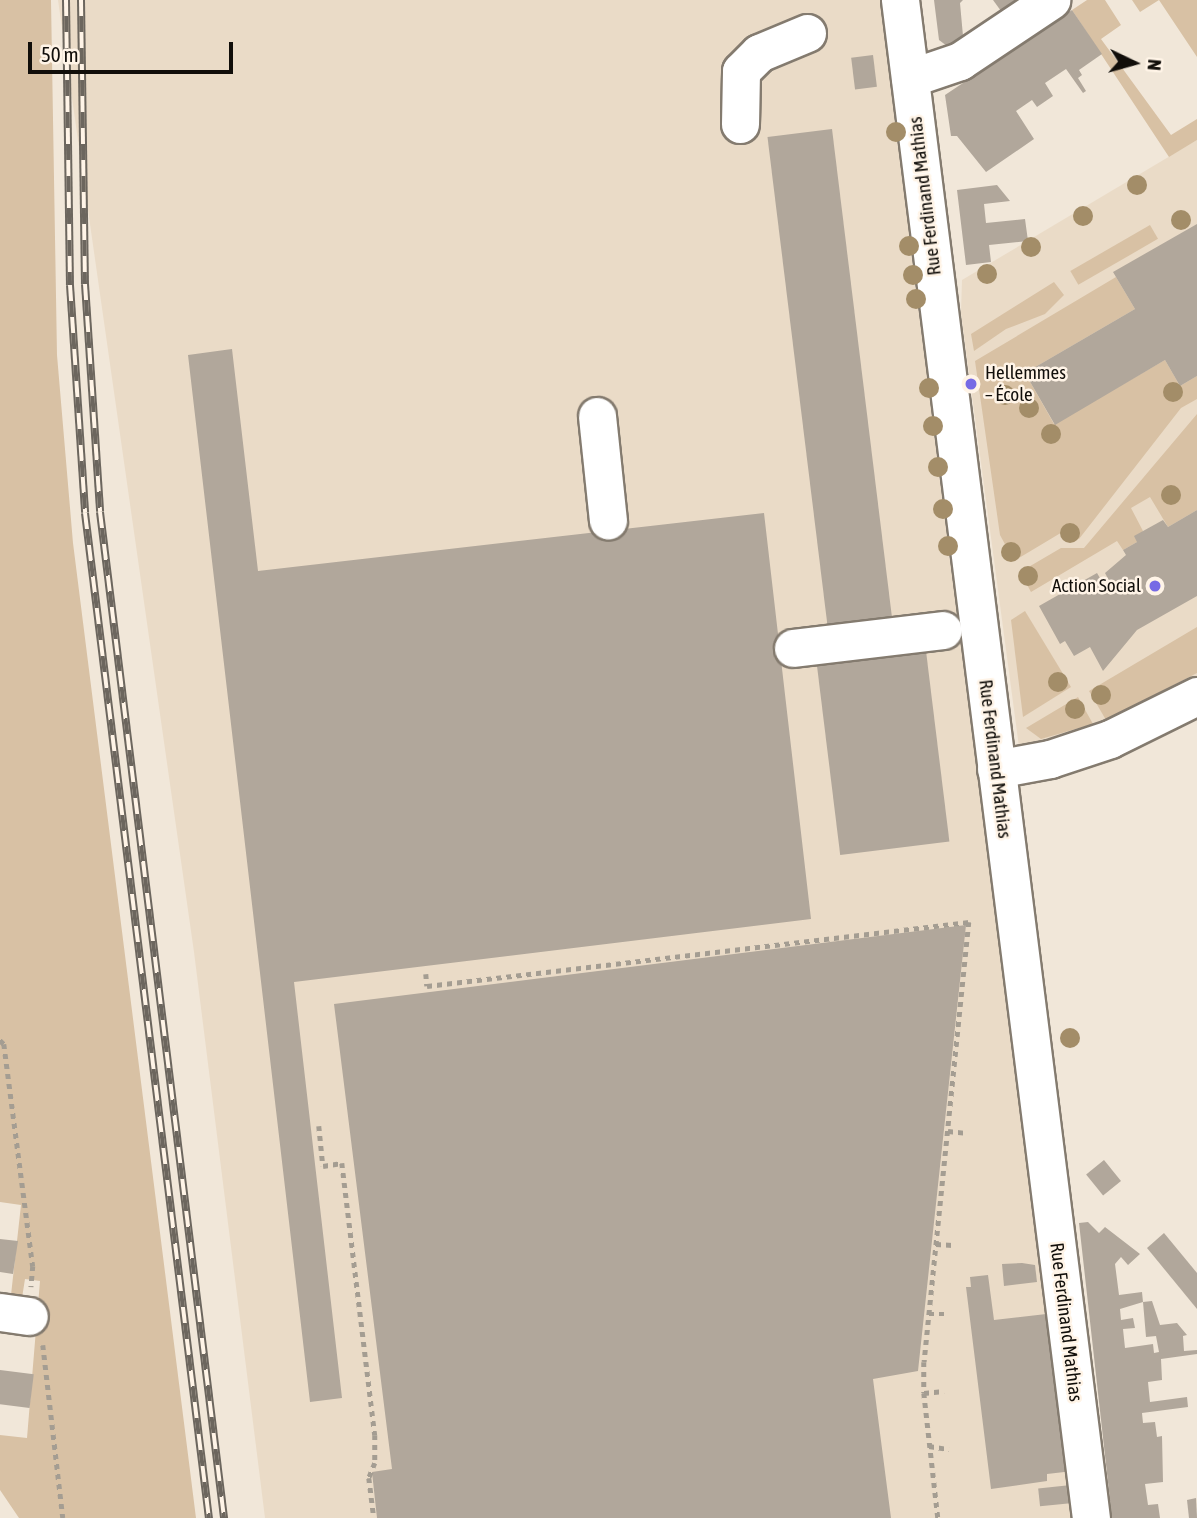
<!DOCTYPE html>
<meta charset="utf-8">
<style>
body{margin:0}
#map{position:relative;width:1197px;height:1518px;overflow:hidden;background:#f1e7d9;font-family:"Asap Condensed",sans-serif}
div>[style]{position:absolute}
.built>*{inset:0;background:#eadbc7}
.green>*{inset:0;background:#d8c1a4;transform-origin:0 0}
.building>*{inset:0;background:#b1a79b;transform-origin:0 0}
.path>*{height:4.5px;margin-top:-2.25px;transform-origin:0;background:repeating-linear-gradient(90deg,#a49d92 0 5px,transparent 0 10px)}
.roads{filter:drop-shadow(2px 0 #847b6f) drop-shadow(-2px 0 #847b6f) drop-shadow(0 2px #847b6f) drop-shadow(0 -2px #847b6f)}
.minor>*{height:37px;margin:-18.5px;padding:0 18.5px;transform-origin:18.5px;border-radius:18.5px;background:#fff}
.rail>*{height:8px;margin-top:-4px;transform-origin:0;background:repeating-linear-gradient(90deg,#fff4e7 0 16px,#6c665e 0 32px);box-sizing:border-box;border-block:2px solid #6c665e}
.trees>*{width:20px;height:20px;margin:-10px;border-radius:50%;background:#a38d68}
.dots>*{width:19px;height:19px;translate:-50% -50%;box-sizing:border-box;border:4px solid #fff4e7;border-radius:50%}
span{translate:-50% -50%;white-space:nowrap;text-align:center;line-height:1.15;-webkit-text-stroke:5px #fff4e7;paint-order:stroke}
.street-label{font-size:19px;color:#110e0a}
.poi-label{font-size:19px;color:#110e0a}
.left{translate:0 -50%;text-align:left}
.right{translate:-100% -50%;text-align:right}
.north{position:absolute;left:1099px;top:28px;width:70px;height:70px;-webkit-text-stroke:5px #fff4e7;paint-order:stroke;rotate:95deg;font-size:19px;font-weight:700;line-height:28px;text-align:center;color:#110e0a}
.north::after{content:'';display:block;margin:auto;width:24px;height:32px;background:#110e0a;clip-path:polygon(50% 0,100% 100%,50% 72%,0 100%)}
.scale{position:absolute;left:28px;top:42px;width:205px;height:32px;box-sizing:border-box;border:4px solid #110e0a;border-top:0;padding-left:9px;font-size:21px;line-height:24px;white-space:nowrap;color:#110e0a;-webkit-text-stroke:5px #fff4e7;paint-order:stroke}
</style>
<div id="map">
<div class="built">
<i style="clip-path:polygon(58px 0,885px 0,1079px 1518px,265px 1518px,194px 952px)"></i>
<i style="clip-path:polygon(1197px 140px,1197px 681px,1082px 735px,1019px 747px,961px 313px,962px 280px)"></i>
</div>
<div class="green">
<i style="clip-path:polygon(0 0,51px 0,57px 355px,73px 543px,196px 1518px,19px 1518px,0 1490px,0 1435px,27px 1438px,40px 1281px,25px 1279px,22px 1298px,10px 1304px,21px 1205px,0 1202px)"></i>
<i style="clip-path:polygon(1087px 0,1105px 0,1121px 25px,1101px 39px,1171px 135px,1197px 119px,1197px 140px,1169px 157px,1072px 10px)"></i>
<i style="clip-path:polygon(1132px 0,1197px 0,1197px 57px,1159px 0,1140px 12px)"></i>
<i style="left:1150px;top:225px;width:16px;height:92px;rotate:60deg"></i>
<i style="clip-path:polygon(1116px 277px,1135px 309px,1025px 373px,1054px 424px,1165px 360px,1180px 386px,1197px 376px,1197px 399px,1181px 408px,1079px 539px,1068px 538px,1064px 531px,1014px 561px,1000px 535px,975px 361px)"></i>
<i style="clip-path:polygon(1054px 282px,1064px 295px,1045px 314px,1006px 329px,974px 351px,971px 334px)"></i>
<i style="clip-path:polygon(1197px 414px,1197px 510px,1168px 527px,1150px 497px,1131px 508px,1143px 531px,1137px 542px,1123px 550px,1117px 541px,1031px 592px,1020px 572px,1061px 548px,1084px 548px)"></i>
<i style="clip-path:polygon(1025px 611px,1071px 687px,1023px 717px,1011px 620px)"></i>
<i style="clip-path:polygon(1197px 627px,1197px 673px,1106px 720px,1089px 691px)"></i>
<i style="clip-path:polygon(1078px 697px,1093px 724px,1041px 739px,1026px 728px)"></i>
</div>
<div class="building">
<i style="clip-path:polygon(934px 0,963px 0,960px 3px,963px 36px,947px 46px,939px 40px)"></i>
<i style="clip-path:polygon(993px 0,1017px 0,1001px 11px)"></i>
<i style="clip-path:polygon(1072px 10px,1102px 54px,1079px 70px,1082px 75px,1078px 78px,1086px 91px,1083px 93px,1066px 69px,1045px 83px,1053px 96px,1037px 107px,1032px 100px,1016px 111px,1034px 139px,986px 172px,957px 136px,951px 136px,945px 95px)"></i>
<i style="left:873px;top:55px;width:32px;height:22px;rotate:83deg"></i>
<i style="left:832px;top:129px;width:495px;height:65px;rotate:83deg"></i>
<i style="clip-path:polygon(997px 185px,1010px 201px,984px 204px,986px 223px,1025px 219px,1028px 241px,989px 245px,991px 262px,966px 265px,957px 190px)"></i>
<i style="clip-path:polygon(1197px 224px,1197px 376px,1180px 386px,1165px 360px,1055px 425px,1025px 373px,1135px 309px,1113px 272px)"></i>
<i style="clip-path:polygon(232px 349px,258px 571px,764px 513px,811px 919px,294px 982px,342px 1398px,310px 1402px,188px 355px)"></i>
<i style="clip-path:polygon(1197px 510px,1197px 596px,1137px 630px,1103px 671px,1090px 647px,1074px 656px,1065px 641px,1060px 644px,1039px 606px,1097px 573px,1110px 595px,1115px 592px,1105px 573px,1126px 555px,1123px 550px,1137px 542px,1134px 536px,1163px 520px,1168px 527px)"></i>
<i style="left:926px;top:651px;width:192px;height:110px;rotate:83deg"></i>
<i style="clip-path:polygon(966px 925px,918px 1371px,873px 1379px,891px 1518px,377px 1518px,372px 1472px,392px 1469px,334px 1004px)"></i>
<i style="left:1104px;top:1160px;width:27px;height:23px;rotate:51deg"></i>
<i style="clip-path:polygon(1088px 1222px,1099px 1233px,1105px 1227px,1140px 1254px,1128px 1265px,1121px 1257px,1115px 1264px,1119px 1295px,1142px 1292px,1143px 1302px,1120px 1309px,1121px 1320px,1133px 1318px,1135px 1328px,1123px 1329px,1125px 1348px,1153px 1344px,1154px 1353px,1159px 1352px,1156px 1336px,1146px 1337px,1143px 1302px,1152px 1301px,1160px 1325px,1177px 1323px,1187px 1335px,1183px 1336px,1184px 1351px,1197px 1350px,1197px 1354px,1161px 1359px,1162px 1380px,1148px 1382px,1150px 1402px,1187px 1397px,1188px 1407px,1142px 1413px,1143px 1423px,1155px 1422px,1157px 1437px,1162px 1436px,1163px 1482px,1145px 1484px,1148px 1505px,1158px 1504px,1160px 1518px,1112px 1518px,1079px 1223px)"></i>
<i style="clip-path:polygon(1164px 1233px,1197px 1273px,1197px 1309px,1147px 1248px)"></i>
<i style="clip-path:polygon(0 1239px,18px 1241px,13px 1274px,0 1272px)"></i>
<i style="clip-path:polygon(1022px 1263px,1035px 1265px,1037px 1282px,1004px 1286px,1002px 1264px)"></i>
<i style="clip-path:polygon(988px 1275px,994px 1320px,1055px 1313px,1073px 1471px,1047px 1474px,1047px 1481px,991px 1489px,966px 1287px,971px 1287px,970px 1277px)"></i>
<i style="left:0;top:1370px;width:34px;height:34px;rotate:7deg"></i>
<i style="left:1071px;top:1485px;width:18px;height:33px;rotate:84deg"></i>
<i style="clip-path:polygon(1196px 1498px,1197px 1518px,1189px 1518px,1187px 1500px)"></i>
</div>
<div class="path">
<i style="left:426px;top:974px;width:12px;rotate:85deg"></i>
<i style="left:427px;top:986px;width:546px;rotate:-6.73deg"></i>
<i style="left:969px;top:922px;width:442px;rotate:95.8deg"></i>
<i style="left:924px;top:1362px;width:31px;rotate:90deg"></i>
<i style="left:924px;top:1393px;width:126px;rotate:83.6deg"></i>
<i style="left:0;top:1040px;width:6px;rotate:45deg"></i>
<i style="left:4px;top:1044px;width:224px;rotate:82.6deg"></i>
<i style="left:33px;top:1266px;width:21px;rotate:95deg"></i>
<i style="left:319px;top:1126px;width:40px;rotate:84.3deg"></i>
<i style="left:323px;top:1166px;width:19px;rotate:-9deg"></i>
<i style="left:342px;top:1163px;width:274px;rotate:83.1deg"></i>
<i style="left:375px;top:1435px;width:28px;rotate:90deg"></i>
<i style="left:375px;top:1463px;width:16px;rotate:112deg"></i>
<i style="left:369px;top:1478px;width:40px;rotate:82.9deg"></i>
<i style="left:948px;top:1131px;width:18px;rotate:6deg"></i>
<i style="left:936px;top:1244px;width:17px;rotate:3deg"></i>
<i style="left:929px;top:1314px;width:18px"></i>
<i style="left:43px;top:1345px;width:174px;rotate:83.4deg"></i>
<i style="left:924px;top:1393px;width:20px;rotate:-6deg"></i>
<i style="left:929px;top:1446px;width:20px;rotate:9deg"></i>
</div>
<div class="roads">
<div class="minor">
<i style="left:900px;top:0;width:1530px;rotate:82.83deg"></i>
<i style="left:910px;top:78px;width:53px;rotate:-18.8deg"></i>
<i style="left:960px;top:61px;width:110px;rotate:-33.8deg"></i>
<i style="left:740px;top:124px;width:53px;rotate:-88.9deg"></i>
<i style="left:741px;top:71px;width:25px;rotate:-45deg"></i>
<i style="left:759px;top:53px;width:52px;rotate:-22.6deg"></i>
<i style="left:597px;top:416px;width:105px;rotate:84deg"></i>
<i style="left:793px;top:648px;width:151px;rotate:-6.8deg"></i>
<i style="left:996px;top:769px;width:55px;rotate:-10.5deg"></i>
<i style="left:1050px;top:759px;width:63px;rotate:-18.4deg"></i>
<i style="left:1110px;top:739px;width:97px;rotate:-26.3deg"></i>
<i style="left:0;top:1312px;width:29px;rotate:8deg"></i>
</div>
</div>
<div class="rail">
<i style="left:66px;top:0;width:285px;rotate:89.2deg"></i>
<i style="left:70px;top:285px;width:228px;rotate:86.2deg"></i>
<i style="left:85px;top:513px;width:1013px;rotate:82.97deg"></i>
<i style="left:81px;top:0;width:284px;rotate:89.2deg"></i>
<i style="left:85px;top:284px;width:228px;rotate:86.2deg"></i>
<i style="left:100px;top:512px;width:1014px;rotate:82.97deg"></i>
</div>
<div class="trees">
<i style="left:896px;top:132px"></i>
<i style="left:1137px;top:185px"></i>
<i style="left:1083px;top:216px"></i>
<i style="left:1181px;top:220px"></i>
<i style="left:909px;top:246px"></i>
<i style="left:1031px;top:247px"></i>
<i style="left:987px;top:274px"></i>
<i style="left:913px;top:275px"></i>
<i style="left:916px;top:299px"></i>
<i style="left:929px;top:388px"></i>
<i style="left:1173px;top:392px"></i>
<i style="left:1005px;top:395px"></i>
<i style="left:1029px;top:408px"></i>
<i style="left:933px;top:426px"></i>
<i style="left:1051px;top:434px"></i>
<i style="left:938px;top:467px"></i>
<i style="left:1171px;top:495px"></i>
<i style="left:943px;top:509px"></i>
<i style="left:1070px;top:533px"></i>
<i style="left:948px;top:546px"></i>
<i style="left:1011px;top:552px"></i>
<i style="left:1028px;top:576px"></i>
<i style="left:1058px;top:682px"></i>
<i style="left:1101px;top:695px"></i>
<i style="left:1075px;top:709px"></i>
<i style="left:1070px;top:1038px"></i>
</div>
<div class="dots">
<i style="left:971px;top:384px;background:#766ae5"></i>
<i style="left:1155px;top:586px;background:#766ae5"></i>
</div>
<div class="street-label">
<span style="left:925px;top:196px;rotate:-97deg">Rue Ferdinand Mathias</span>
<span style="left:995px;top:759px;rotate:83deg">Rue Ferdinand Mathias</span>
<span style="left:1066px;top:1322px;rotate:83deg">Rue Ferdinand Mathias</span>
</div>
<div class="poi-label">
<span class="left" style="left:985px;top:384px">Hellemmes<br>– École</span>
<span class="right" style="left:1141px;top:586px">Action Social</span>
</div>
<div class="north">N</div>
<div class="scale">50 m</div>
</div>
